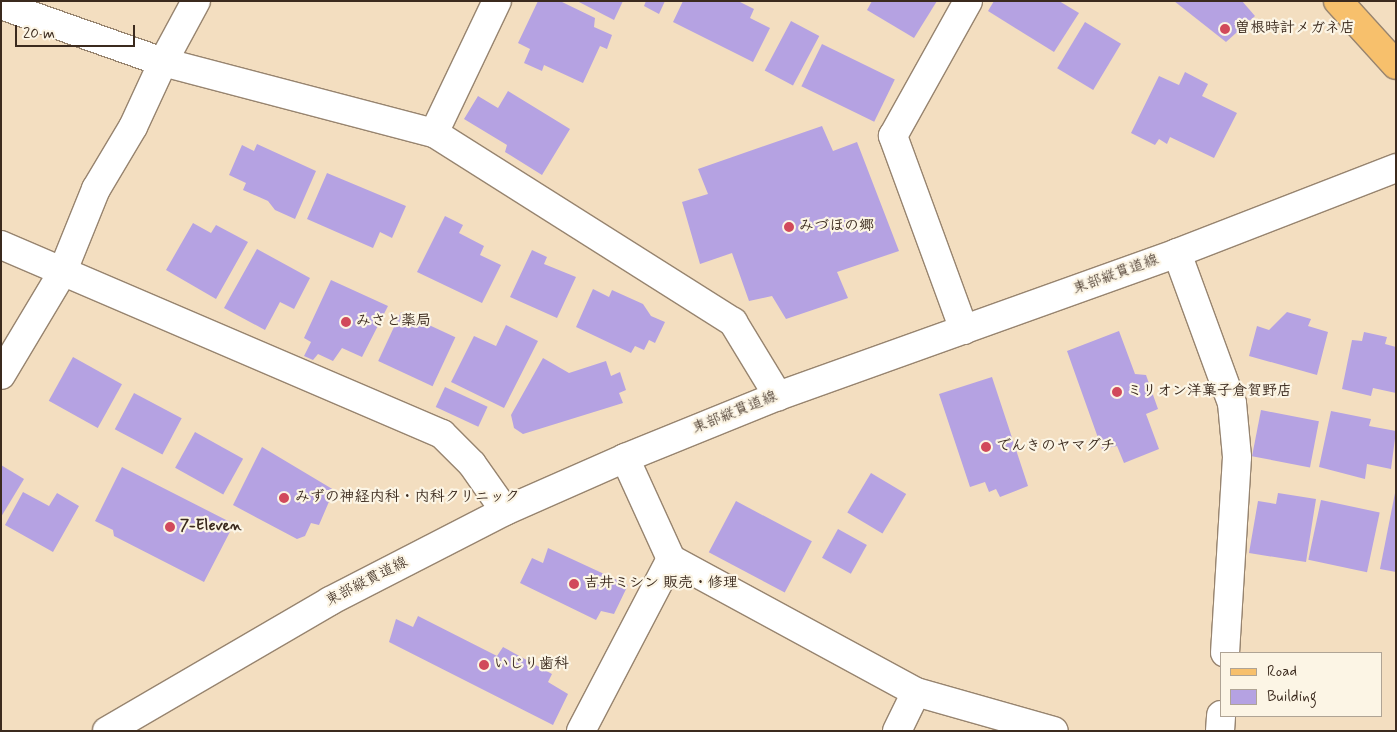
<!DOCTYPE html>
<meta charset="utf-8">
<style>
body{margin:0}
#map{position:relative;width:1397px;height:732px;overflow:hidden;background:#f3dec0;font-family:Mynerve,"Klee One",sans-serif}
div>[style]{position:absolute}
.building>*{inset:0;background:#b5a2e2;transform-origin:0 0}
.roads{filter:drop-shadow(1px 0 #97846f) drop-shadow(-1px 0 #97846f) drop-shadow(0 1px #97846f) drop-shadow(0 -1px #97846f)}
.minor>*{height:28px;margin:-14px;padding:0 14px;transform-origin:14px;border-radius:14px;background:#fff}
.major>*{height:28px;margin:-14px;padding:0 14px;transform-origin:14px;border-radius:14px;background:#f7c06c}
.dots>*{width:14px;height:14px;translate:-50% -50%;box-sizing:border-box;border:2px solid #fcf5e5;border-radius:50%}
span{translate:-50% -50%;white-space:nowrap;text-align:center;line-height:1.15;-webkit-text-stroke:4.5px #fcf5e5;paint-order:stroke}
.poi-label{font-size:15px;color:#3b2a1e;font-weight:700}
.left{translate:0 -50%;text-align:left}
.street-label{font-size:15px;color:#3b2a1e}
.frame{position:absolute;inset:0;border:2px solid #3b2a1e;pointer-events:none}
.legend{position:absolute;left:1220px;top:652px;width:162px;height:65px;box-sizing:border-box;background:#fcf5e5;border:1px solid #afa495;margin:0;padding:6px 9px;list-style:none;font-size:15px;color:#3b2a1e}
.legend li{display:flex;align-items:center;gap:10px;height:25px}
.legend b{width:25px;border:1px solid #afa495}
.scale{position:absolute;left:15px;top:25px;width:120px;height:22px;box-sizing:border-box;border:2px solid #3b2a1e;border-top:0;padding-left:6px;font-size:15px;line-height:18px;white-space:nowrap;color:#3b2a1e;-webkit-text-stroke:4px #fcf5e5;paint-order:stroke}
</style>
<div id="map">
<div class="building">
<i style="clip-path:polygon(538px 1px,560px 1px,595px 18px,594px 27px,612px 35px,607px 49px,600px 46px,583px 83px,544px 65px,542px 71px,524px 63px,530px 49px,518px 43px)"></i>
<i style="clip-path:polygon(577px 1px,623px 1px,614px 20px)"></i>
<i style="clip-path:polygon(646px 1px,665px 1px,659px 14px,644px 6px)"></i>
<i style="clip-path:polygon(683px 1px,738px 1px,754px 9px,750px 18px,770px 28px,753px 62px,673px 22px)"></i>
<i style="clip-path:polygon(872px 1px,937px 1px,914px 38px,867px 10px)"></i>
<i style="clip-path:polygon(994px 1px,1059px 1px,1079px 13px,1054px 52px,988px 11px)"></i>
<i style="clip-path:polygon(1174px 1px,1242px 1px,1255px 16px,1226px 42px)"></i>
<i style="left:791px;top:21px;width:32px;height:56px;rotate:28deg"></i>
<i style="left:1085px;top:22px;width:42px;height:54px;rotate:31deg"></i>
<i style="left:822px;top:44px;width:81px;height:47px;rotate:26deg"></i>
<i style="clip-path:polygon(1185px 72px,1208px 84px,1202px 96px,1237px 113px,1214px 158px,1170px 137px,1167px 144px,1159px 139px,1155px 145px,1131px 133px,1159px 76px,1179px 85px)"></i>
<i style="clip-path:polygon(508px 91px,570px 129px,542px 175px,505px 152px,507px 145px,464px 119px,478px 96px,498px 108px)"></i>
<i style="clip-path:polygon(822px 126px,833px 151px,857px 142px,899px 251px,837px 272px,848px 298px,786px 319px,772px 296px,749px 301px,732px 253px,700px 264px,682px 202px,708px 194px,698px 169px)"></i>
<i style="clip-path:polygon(257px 144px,316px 171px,295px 219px,275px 210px,268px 201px,243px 190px,246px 183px,229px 175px,242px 145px,254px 151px)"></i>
<i style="clip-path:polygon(327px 173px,406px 206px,392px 238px,380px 232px,373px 248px,307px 219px)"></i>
<i style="clip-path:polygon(445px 216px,463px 225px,459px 233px,484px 246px,480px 255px,501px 265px,482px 303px,417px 272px)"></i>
<i style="clip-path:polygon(193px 223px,211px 233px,216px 225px,248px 242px,216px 299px,166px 270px)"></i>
<i style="clip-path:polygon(257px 249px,310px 278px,294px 309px,280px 302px,265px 330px,224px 308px)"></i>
<i style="clip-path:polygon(532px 250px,547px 257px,544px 264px,576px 277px,557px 318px,510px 297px)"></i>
<i style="clip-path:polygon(331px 280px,388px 306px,362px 357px,342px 348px,333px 361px,318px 354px,313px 360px,304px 356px,311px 342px,304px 338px)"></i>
<i style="clip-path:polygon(593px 289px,609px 297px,612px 290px,643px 304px,651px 316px,665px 322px,655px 343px,649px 340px,644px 350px,635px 346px,631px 353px,576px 327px)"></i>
<i style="left:401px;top:312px;width:60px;height:54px;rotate:25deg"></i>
<i style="clip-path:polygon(1287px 312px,1311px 319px,1308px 326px,1328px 332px,1317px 375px,1249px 356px,1257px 326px,1269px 330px)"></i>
<i style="clip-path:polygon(506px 325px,538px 341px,504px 408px,451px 382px,474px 336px,496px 346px)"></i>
<i style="clip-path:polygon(1119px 331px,1135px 374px,1146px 375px,1158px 409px,1146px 414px,1159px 449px,1124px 463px,1117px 446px,1102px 449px,1067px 351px)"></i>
<i style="clip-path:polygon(1364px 332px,1387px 337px,1385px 344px,1396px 347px,1396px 393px,1373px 388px,1371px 396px,1342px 389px,1352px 340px,1362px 341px)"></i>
<i style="left:73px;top:357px;width:56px;height:50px;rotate:29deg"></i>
<i style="clip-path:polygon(543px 358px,569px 373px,606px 361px,611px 376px,620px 372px,626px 390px,619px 393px,623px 403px,523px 434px,514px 428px,511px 415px)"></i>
<i style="clip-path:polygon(992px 377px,1028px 486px,1000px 497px,996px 489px,989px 492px,985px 482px,970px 487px,939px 394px)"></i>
<i style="left:445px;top:387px;width:47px;height:22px;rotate:25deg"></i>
<i style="left:134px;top:393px;width:54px;height:41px;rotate:28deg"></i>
<i style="left:1261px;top:410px;width:59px;height:47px;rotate:11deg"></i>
<i style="clip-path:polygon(1331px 411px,1371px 419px,1369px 426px,1396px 431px,1391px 469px,1367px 464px,1365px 479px,1319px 467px)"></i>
<i style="left:195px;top:432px;width:55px;height:41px;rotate:29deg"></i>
<i style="clip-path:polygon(262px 447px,334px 490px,319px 525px,311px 523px,305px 536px,297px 539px,233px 505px)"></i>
<i style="clip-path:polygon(1px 465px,24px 479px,1px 517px)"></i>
<i style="clip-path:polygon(122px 467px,234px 524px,204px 582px,114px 536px,113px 530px,95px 521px)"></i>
<i style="left:871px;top:473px;width:41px;height:46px;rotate:31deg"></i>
<i style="clip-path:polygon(23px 492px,49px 506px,57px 493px,79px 506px,53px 552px,5px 525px)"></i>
<i style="clip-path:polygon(1278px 493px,1316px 499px,1306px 562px,1249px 553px,1258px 501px,1276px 504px)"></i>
<i style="clip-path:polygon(1395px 493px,1396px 494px,1396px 572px,1380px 569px)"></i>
<i style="left:1321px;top:500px;width:60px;height:61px;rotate:12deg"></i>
<i style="left:736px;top:501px;width:86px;height:58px;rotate:28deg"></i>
<i style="left:838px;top:529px;width:33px;height:33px;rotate:29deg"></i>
<i style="clip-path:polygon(548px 548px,628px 585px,614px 614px,601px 611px,596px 620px,520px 583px,532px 558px,543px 563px)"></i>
<i style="clip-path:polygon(418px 616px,497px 656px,503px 647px,552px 674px,548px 682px,568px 694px,553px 725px,389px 642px,396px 619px,413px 627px)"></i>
</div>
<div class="roads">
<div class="minor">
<i style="left:1px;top:5px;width:172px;rotate:19.4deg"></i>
<i style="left:163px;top:62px;width:280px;rotate:14.7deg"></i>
<i style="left:434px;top:133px;width:354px;rotate:32.3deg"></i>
<i style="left:733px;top:322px;width:87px;rotate:58.7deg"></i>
<i style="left:434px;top:133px;width:146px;rotate:-64.5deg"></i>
<i style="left:1px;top:245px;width:480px;rotate:23.2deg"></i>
<i style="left:442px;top:434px;width:42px;rotate:45deg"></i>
<i style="left:472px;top:464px;width:57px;rotate:54.9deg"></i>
<i style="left:1177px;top:253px;width:160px;rotate:69.9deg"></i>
<i style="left:1232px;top:403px;width:54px;rotate:84.7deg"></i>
<i style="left:1237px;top:457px;width:196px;rotate:93.5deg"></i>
<i style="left:964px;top:330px;width:207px;rotate:-110.1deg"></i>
<i style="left:893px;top:136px;width:154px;rotate:-60.9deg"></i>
<i style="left:1px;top:375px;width:119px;rotate:-59.1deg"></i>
<i style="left:62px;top:273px;width:91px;rotate:-68deg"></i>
<i style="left:96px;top:189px;width:72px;rotate:-59.2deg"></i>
<i style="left:133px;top:127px;width:72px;rotate:-65.2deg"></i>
<i style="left:163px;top:62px;width:69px;rotate:-61.6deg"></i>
<i style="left:625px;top:458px;width:111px;rotate:65.5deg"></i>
<i style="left:671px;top:559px;width:279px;rotate:28.5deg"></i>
<i style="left:916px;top:692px;width:143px;rotate:15.8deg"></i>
<i style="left:107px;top:731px;width:258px;rotate:-30.2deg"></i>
<i style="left:330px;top:601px;width:197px;rotate:-27.2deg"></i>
<i style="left:505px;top:511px;width:131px;rotate:-23.8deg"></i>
<i style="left:625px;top:458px;width:165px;rotate:-22.1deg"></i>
<i style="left:778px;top:396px;width:424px;rotate:-19.7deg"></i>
<i style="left:1177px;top:253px;width:235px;rotate:-21.2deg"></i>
<i style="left:581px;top:731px;width:194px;rotate:-62.4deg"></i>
<i style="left:897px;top:731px;width:43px;rotate:-64deg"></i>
<i style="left:1220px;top:731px;width:16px;rotate:-86deg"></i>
</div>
<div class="major">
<i style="left:1338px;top:1px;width:86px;rotate:47.8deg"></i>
</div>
</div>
<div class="dots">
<i style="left:1225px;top:29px;background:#d1495b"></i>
<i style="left:789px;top:227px;background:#d1495b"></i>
<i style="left:346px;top:322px;background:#d1495b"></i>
<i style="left:1117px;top:392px;background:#d1495b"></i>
<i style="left:986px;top:447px;background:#d1495b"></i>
<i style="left:284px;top:498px;background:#d1495b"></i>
<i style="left:170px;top:527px;background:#d1495b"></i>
<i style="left:574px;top:584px;background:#d1495b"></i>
<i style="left:484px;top:665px;background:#d1495b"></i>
</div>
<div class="poi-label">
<span class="left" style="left:1235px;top:29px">曽根時計メガネ店</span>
<span class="left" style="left:799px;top:227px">みづほの郷</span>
<span class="left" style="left:356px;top:322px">みさと薬局</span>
<span class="left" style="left:1127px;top:392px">ミリオン洋菓子倉賀野店</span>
<span class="left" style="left:996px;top:447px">でんきのヤマグチ</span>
<span class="left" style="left:295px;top:498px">みずの神経内科・内科クリニック</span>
<span class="left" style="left:180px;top:527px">7-Eleven</span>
<span class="left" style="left:584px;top:584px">吉井ミシン 販売・修理</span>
<span class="left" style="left:494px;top:665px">いじり歯科</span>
</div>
<div class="street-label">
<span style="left:1116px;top:275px;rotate:-20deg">東部縦貫道線</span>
<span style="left:735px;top:413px;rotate:-22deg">東部縦貫道線</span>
<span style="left:367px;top:582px;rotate:-27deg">東部縦貫道線</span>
</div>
<div class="frame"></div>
<ul class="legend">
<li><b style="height:6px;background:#f7c06c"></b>Road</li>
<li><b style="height:14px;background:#b5a2e2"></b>Building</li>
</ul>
<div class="scale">20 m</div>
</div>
